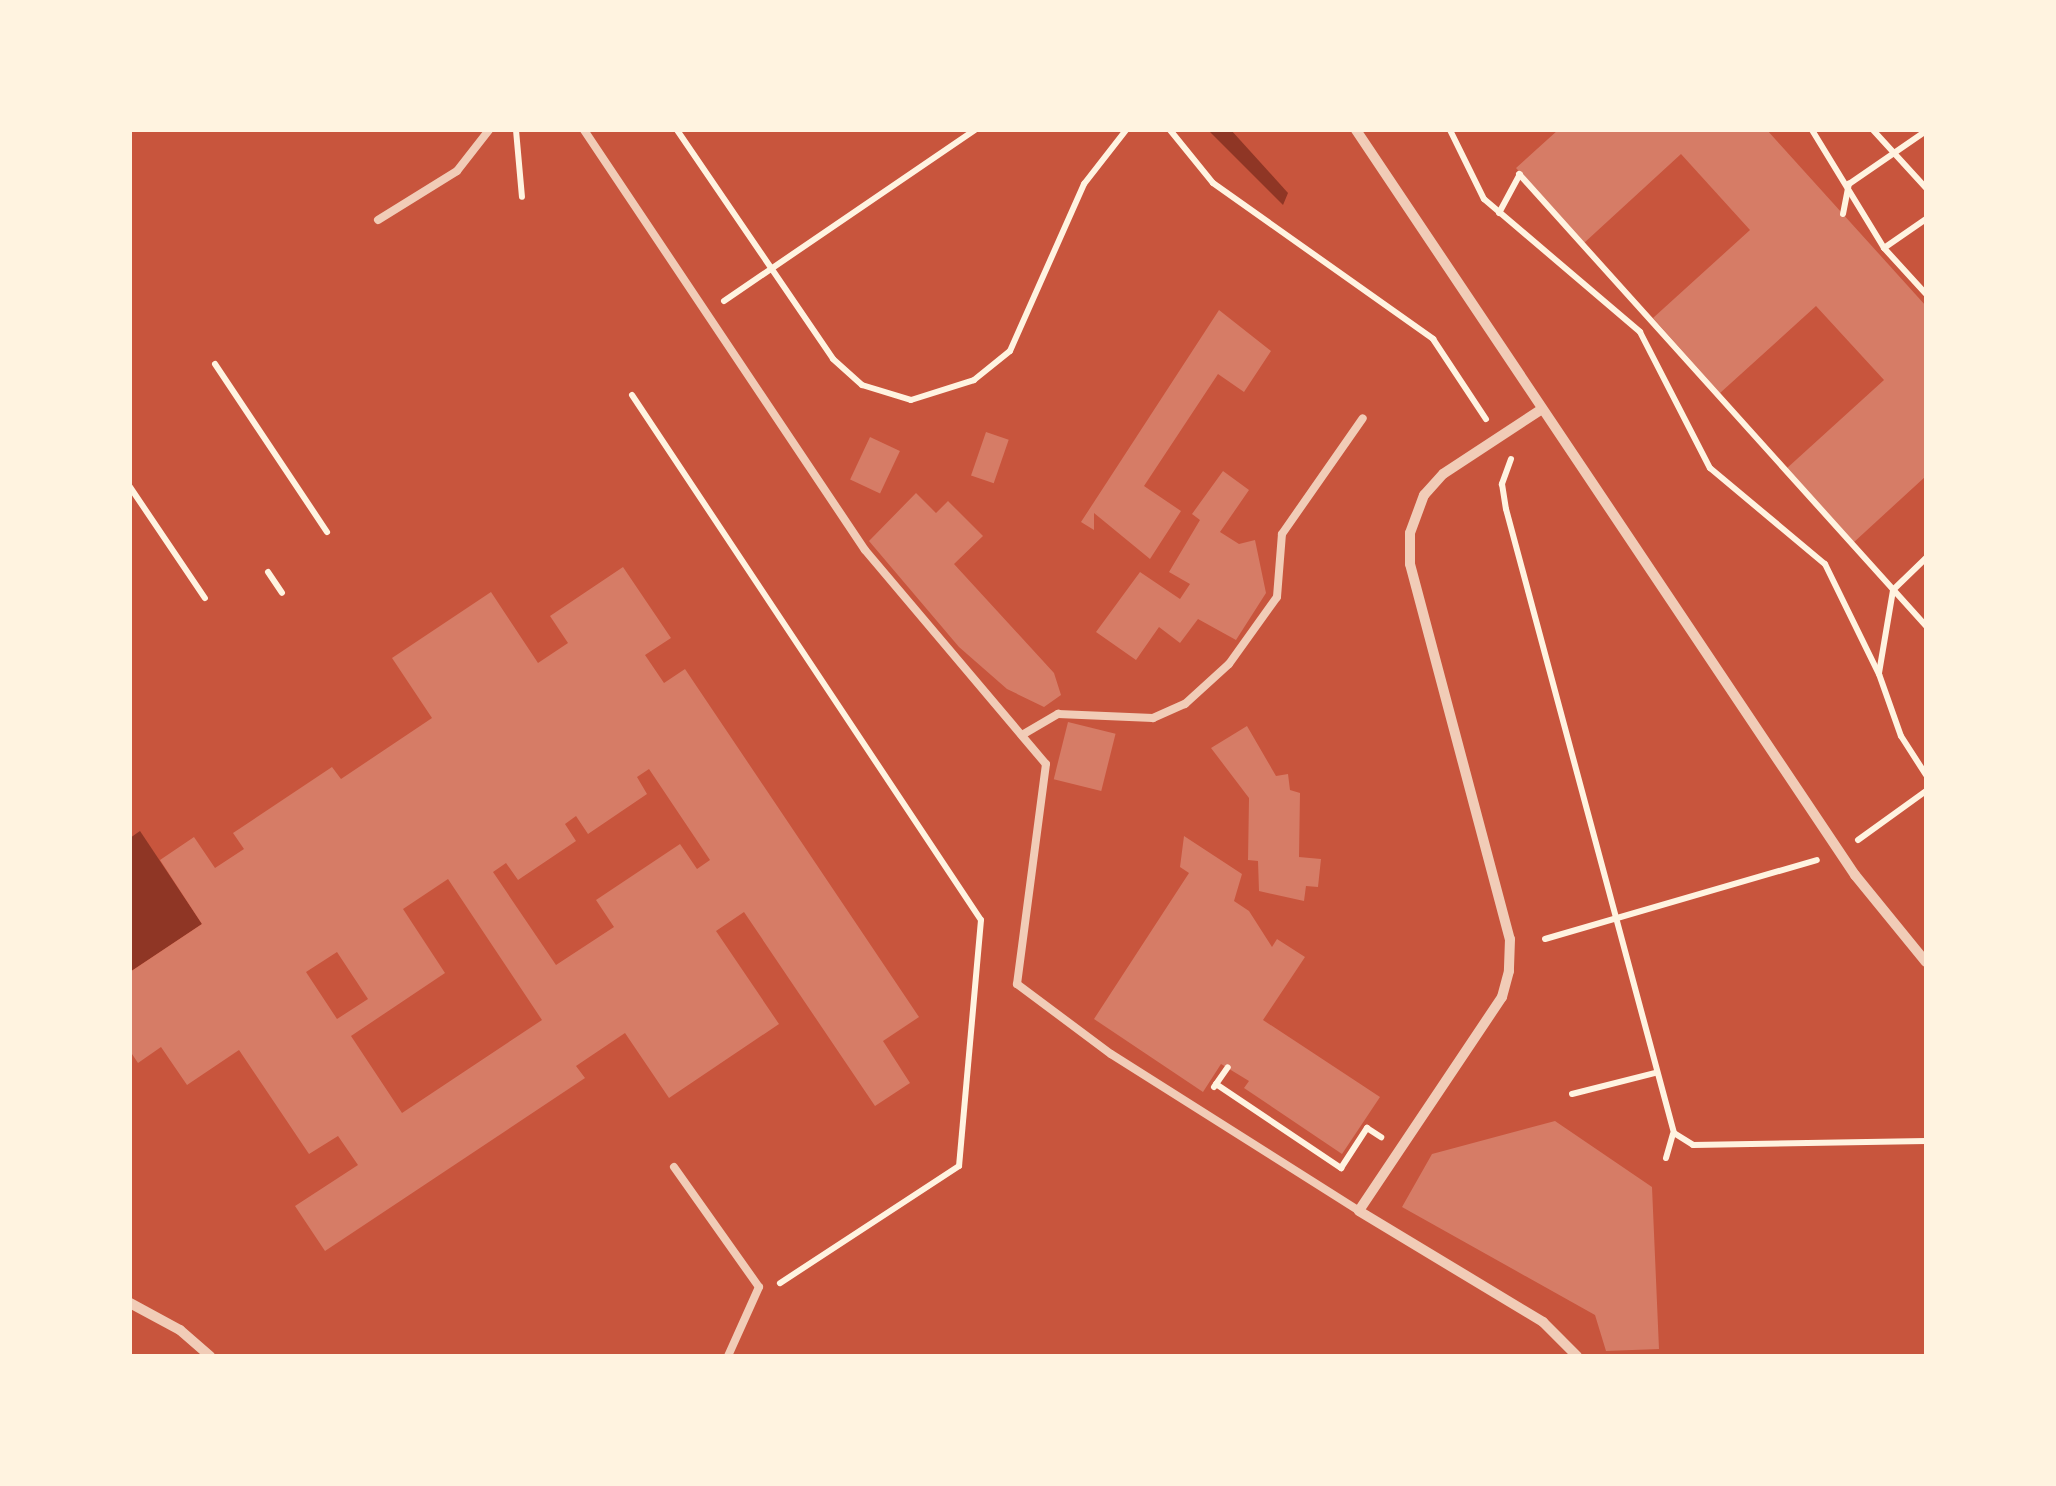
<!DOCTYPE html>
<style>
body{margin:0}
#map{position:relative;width:2056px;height:1486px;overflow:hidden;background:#c8553d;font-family:Ubuntu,sans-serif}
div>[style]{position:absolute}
.water>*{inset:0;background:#8f3625}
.building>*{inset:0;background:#d67c66;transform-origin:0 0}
.path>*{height:6px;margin:-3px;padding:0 3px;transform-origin:3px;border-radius:3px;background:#fff3e0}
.service>*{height:8px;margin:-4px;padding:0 4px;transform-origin:4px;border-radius:4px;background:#f1ccb7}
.minor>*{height:10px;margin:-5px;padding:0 5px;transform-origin:5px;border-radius:5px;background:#f1ccb7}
span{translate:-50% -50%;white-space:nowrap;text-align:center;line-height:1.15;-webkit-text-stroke:10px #fff3e0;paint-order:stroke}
.frame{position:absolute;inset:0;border:132px solid #fff3e0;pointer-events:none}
</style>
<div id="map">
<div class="water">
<i style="clip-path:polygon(1208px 130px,1231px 130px,1288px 193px,1283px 205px)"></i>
<i style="clip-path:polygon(140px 831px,202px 924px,130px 972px,130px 838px)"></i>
</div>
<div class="building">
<i style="clip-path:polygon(1558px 130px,1767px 130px,1926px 306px,1926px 476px,1853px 543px,1786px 469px,1884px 380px,1816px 306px,1720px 393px,1653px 318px,1750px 230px,1681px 154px,1584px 243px,1516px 168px)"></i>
<i style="clip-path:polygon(1219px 310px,1271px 351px,1244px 392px,1218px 374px,1144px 486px,1181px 511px,1150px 559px,1094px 513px,1094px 530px,1081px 522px)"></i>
<i style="left:986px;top:432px;width:24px;height:46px;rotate:19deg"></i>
<i style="left:870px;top:437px;width:33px;height:47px;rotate:25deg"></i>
<i style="clip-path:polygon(1223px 471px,1249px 490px,1220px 532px,1239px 544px,1255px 540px,1266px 593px,1236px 640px,1198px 619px,1180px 643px,1159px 627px,1136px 660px,1096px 632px,1140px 572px,1180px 599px,1190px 584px,1169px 572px,1200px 520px,1192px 514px)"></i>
<i style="clip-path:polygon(916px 493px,936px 513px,948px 501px,983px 536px,954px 564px,1054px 673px,1061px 695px,1044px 707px,1007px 689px,959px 647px,869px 541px)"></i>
<i style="clip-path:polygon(evenodd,623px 567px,671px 638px,645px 655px,664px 683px,685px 669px,919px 1017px,883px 1041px,910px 1083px,875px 1106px,744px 912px,716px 931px,779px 1024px,669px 1098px,625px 1033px,576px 1066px,585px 1078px,325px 1251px,295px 1206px,358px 1165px,338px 1136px,309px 1154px,239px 1050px,187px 1085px,161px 1047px,138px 1063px,130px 1051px,130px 972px,202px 924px,160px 860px,194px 837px,215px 868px,244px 849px,233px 833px,332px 767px,341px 779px,432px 718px,392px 658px,491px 592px,538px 663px,568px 643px,550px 616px,623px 567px,649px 769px,710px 860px,697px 869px,680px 844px,596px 900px,614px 927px,556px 965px,493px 872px,506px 863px,518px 880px,576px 841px,565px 824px,576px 816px,588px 834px,647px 794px,637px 777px,649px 769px,623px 567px,448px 879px,542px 1020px,402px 1113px,351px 1036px,445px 973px,403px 909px,448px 879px,623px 567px,337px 952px,368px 999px,337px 1019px,306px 972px,337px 952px)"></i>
<i style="left:1068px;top:722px;width:49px;height:59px;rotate:14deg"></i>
<i style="clip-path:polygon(1247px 726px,1276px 776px,1288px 774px,1290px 790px,1300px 793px,1299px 857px,1321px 859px,1318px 887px,1306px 886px,1304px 901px,1259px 891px,1258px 861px,1248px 860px,1249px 798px,1211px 748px)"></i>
<i style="clip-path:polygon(1184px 836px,1242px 874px,1234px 901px,1249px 911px,1272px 947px,1277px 939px,1305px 957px,1263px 1020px,1380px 1097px,1342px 1154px,1244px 1088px,1249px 1081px,1221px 1064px,1203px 1092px,1094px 1019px,1189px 873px,1180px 867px)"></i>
<i style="clip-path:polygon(1555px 1121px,1652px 1187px,1659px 1349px,1606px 1351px,1595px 1315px,1402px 1207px,1432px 1154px)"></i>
</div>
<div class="path">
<i style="left:516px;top:130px;width:67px;rotate:84.9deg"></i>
<i style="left:677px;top:130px;width:277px;rotate:55.7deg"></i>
<i style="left:833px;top:359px;width:39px;rotate:42deg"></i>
<i style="left:862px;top:385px;width:51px;rotate:17deg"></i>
<i style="left:911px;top:400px;width:66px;rotate:-17.6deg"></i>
<i style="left:974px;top:380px;width:46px;rotate:-38.9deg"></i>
<i style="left:1010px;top:351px;width:183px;rotate:-66.1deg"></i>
<i style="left:1084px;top:184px;width:68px;rotate:-52.1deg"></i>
<i style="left:1170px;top:130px;width:68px;rotate:50.9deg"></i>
<i style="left:1213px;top:183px;width:270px;rotate:35.3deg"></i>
<i style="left:1433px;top:339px;width:96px;rotate:56.5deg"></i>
<i style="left:1450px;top:130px;width:77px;rotate:63.8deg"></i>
<i style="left:1484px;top:199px;width:205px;rotate:40.4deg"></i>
<i style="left:1640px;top:332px;width:153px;rotate:62.8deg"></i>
<i style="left:1710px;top:468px;width:150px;rotate:39.9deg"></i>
<i style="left:1825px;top:564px;width:123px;rotate:63.9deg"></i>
<i style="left:1879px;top:674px;width:66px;rotate:70.5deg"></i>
<i style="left:1901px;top:736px;width:46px;rotate:57.3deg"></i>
<i style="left:1812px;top:130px;width:138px;rotate:58.6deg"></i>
<i style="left:1884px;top:248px;width:62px;rotate:47.6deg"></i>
<i style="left:1873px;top:130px;width:79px;rotate:47.6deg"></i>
<i style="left:1519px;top:174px;width:608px;rotate:48deg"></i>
<i style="left:1499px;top:213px;width:44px;rotate:-61.7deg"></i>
<i style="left:1843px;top:214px;width:31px;rotate:-79deg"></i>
<i style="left:1849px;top:184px;width:93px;rotate:-34.5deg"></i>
<i style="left:1884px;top:248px;width:51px;rotate:-34.6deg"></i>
<i style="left:724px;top:301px;width:304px;rotate:-34.3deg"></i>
<i style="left:215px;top:364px;width:202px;rotate:56.3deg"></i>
<i style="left:632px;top:395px;width:630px;rotate:56.39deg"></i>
<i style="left:981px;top:920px;width:247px;rotate:95.1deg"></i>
<i style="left:959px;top:1166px;width:214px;rotate:146.8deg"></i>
<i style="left:1511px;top:459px;width:27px;rotate:110deg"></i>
<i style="left:1502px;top:484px;width:25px;rotate:81deg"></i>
<i style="left:1506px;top:509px;width:646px;rotate:74.93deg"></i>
<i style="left:1674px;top:1133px;width:22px;rotate:32deg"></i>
<i style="left:1693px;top:1145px;width:233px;rotate:-1deg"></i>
<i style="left:130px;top:487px;width:134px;rotate:56deg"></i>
<i style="left:268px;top:572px;width:25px;rotate:56deg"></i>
<i style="left:1879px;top:673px;width:84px;rotate:-80.4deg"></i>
<i style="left:1893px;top:590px;width:46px;rotate:-44.1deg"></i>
<i style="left:1858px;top:840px;width:84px;rotate:-35.8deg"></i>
<i style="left:1545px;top:939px;width:283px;rotate:-16.2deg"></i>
<i style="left:1216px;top:1084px;width:151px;rotate:33.9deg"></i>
<i style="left:1341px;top:1168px;width:48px;rotate:-57deg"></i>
<i style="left:1367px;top:1128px;width:17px;rotate:33deg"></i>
<i style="left:1214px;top:1087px;width:24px;rotate:-55deg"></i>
<i style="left:1572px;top:1094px;width:86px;rotate:-14.2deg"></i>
<i style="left:1666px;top:1158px;width:25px;rotate:-74deg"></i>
</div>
<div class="service">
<i style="left:584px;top:130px;width:505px;rotate:56.22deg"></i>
<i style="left:865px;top:550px;width:280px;rotate:49.8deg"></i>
<i style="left:1046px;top:764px;width:222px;rotate:97.5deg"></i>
<i style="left:1017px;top:984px;width:117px;rotate:36.7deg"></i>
<i style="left:1111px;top:1054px;width:294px;rotate:32.3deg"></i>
<i style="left:378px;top:220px;width:93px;rotate:-31.8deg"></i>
<i style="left:457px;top:171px;width:52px;rotate:-52deg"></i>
<i style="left:1022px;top:735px;width:42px;rotate:-30.3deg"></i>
<i style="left:1058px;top:714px;width:95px;rotate:2.4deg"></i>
<i style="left:1153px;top:718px;width:35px;rotate:-24deg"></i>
<i style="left:1185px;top:704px;width:59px;rotate:-42.3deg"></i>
<i style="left:1229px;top:664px;width:82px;rotate:-54.4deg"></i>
<i style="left:1277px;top:597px;width:63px;rotate:-85.5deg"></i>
<i style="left:1282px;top:534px;width:141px;rotate:-55.1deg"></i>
<i style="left:674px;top:1167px;width:147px;rotate:54.7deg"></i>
<i style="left:759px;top:1287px;width:76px;rotate:114.2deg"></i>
</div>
<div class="minor">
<i style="left:1356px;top:130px;width:897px;rotate:56.19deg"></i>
<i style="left:1855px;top:875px;width:112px;rotate:50.8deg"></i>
<i style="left:1542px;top:409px;width:118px;rotate:146.7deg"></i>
<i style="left:1443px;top:474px;width:28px;rotate:132deg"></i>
<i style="left:1424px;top:495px;width:40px;rotate:110.2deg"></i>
<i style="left:1410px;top:533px;width:31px;rotate:90deg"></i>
<i style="left:1410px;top:564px;width:388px;rotate:75.1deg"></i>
<i style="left:1510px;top:939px;width:32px;rotate:92deg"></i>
<i style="left:1509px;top:971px;width:27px;rotate:105deg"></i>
<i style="left:1502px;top:997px;width:257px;rotate:123.8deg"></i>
<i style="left:1359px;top:1211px;width:215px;rotate:31.1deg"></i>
<i style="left:1543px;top:1322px;width:48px;rotate:45deg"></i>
<i style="left:130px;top:1303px;width:57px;rotate:28.4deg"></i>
<i style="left:180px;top:1330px;width:40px;rotate:41deg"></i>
</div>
<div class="frame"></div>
</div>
